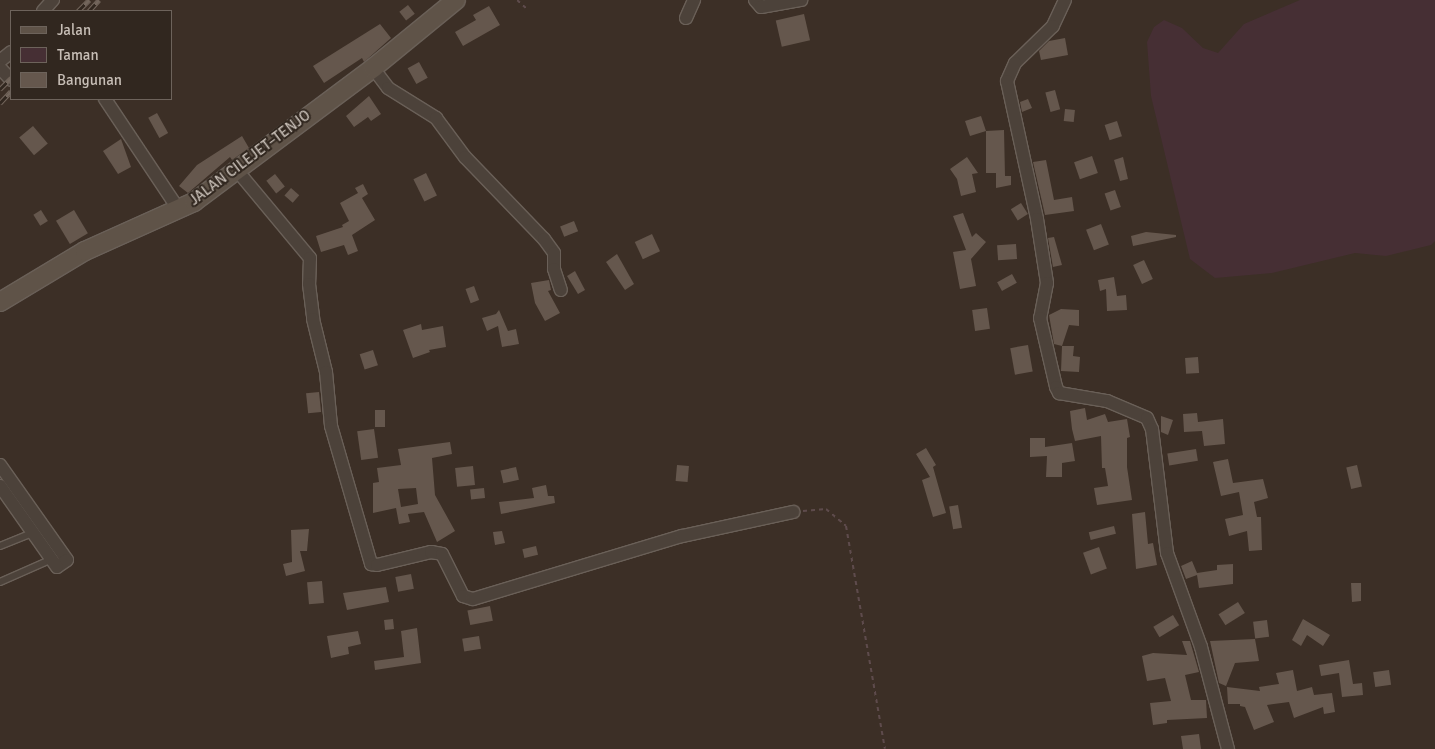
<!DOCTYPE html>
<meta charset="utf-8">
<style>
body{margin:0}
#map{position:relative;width:1435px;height:749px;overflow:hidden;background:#3c2f26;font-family:Signika,sans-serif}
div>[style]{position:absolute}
.green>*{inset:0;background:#462f34}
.building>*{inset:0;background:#65574d;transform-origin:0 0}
.path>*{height:2px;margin-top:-1px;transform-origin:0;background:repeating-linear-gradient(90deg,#5e4b4c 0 4px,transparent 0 8px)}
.roads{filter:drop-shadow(1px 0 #6a6058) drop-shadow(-1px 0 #6a6058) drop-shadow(0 1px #6a6058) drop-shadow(0 -1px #6a6058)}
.lane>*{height:6px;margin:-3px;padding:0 3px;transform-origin:3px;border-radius:3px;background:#4c423a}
.street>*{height:12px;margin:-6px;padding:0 6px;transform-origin:6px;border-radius:6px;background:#4c423a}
.secondary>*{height:18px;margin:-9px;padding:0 9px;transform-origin:9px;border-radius:9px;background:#5f5348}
.rail>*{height:5px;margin-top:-2.5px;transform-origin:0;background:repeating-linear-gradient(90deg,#31271f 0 9px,#73665c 0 18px);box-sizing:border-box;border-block:1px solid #73665c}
span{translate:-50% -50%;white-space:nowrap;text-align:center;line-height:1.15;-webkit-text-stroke:4px #31271f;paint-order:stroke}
.street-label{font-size:15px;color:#c7beb6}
.legend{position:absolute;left:10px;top:10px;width:162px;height:90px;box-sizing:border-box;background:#31271f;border:1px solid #6d635b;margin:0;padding:6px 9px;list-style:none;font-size:15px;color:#c7beb6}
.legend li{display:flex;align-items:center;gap:10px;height:25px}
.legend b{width:25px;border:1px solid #6d635b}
</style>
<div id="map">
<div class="green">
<i style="clip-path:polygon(1300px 0,1435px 0,1435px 241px,1431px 245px,1386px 256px,1355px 253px,1272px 273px,1215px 278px,1190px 259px,1151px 96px,1147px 42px,1154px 27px,1164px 20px,1182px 28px,1203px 48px,1218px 53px,1244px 24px)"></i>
</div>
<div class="building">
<i style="left:408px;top:5px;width:11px;height:11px;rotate:52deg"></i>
<i style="clip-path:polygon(489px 6px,500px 25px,463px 46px,455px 32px,476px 20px,473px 15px)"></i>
<i style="left:804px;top:14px;width:27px;height:29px;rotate:77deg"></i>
<i style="clip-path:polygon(380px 24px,391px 38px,364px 62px,362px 58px,324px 83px,313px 66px)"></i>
<i style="clip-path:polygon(1065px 38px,1068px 55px,1041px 60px,1039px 51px,1049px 41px)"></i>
<i style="left:419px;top:62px;width:18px;height:13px;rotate:61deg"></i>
<i style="left:1055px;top:90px;width:20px;height:10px;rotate:75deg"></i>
<i style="clip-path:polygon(369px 96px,381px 114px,371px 121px,368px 117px,354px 127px,346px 116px)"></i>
<i style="clip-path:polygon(1028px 99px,1032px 108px,1022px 112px,1020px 102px)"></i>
<i style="left:1065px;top:109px;width:10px;height:12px;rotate:6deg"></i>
<i style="left:157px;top:113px;width:23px;height:10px;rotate:61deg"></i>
<i style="clip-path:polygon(981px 116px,986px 131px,1004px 130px,1005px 176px,1011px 176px,1011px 185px,996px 188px,996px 173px,986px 173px,986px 131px,970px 136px,965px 121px)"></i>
<i style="left:1117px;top:121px;width:16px;height:13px;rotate:72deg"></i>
<i style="left:33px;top:126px;width:23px;height:18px;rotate:50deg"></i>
<i style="clip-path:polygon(242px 136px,249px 148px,232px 160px,230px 157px,188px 193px,179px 186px,197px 165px)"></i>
<i style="clip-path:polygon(121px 139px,131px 167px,118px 174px,103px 151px)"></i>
<i style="left:1092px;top:156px;width:18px;height:19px;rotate:71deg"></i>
<i style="clip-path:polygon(967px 157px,978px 173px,972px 174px,976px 192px,961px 196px,957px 179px,950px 169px)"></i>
<i style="clip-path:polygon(1123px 157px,1128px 179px,1120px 181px,1114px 160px)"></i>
<i style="clip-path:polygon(1046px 160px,1054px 200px,1072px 197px,1074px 211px,1045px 215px,1033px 162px)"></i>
<i style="left:426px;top:173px;width:25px;height:14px;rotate:64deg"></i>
<i style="left:275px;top:174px;width:16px;height:11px;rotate:52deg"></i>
<i style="clip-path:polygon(363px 184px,368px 194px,362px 198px,375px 220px,352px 235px,358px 251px,348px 255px,344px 245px,321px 252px,316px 236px,343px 227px,342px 225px,349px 221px,340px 203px,358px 193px,355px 188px)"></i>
<i style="left:291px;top:188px;width:11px;height:10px;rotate:41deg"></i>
<i style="left:1115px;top:190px;width:18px;height:11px;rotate:71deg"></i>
<i style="left:1021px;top:203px;width:13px;height:12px;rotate:58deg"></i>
<i style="left:41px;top:210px;width:13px;height:9px;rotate:58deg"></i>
<i style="left:74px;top:210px;width:27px;height:21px;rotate:59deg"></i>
<i style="clip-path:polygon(963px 213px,972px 237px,976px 233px,986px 242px,971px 259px,976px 286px,960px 289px,953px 252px,966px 250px,953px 216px)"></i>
<i style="left:574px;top:221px;width:11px;height:15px;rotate:68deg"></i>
<i style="left:1101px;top:224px;width:22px;height:16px;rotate:69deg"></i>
<i style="clip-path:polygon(1146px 232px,1176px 235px,1176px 237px,1133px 246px,1131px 236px)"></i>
<i style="left:652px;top:234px;width:19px;height:19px;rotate:65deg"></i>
<i style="clip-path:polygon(1054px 237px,1062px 265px,1053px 267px,1048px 238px)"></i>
<i style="left:1016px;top:244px;width:15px;height:19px;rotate:86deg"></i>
<i style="clip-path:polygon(617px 254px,634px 284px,625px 290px,606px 262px)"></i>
<i style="left:1144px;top:260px;width:21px;height:12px;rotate:65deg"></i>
<i style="clip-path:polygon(575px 271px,585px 290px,578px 294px,567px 276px)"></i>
<i style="left:1012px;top:274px;width:10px;height:17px;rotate:61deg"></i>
<i style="clip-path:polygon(1114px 277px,1117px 296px,1126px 295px,1127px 310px,1107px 311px,1106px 289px,1100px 291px,1098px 280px)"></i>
<i style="clip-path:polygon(549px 280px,551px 290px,548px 291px,560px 313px,545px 321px,535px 303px,531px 283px)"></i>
<i style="left:474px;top:286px;width:15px;height:9px;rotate:70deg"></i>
<i style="left:987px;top:308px;width:21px;height:15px;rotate:82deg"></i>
<i style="clip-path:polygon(1061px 309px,1079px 310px,1079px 326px,1069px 325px,1062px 346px,1074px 346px,1073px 356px,1080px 357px,1079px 372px,1061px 371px,1062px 346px,1054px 344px,1049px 315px)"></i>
<i style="clip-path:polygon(499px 310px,508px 331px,516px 329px,519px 344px,502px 347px,498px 326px,487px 331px,482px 318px,496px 314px)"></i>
<i style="clip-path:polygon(421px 324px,422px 330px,443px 326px,446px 347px,429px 350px,430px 352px,413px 358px,403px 330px)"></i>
<i style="left:1028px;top:345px;width:27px;height:18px;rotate:80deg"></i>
<i style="left:373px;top:350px;width:16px;height:14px;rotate:72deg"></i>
<i style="left:1198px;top:357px;width:16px;height:13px;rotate:86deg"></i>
<i style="left:319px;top:392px;width:20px;height:13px;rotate:84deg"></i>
<i style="clip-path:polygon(1085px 408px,1087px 420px,1105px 414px,1108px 422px,1127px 419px,1130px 437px,1127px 438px,1127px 467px,1132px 500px,1097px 505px,1094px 488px,1108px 486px,1105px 468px,1102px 468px,1101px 436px,1075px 441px,1072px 429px,1070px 411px)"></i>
<i style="left:375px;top:410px;width:10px;height:17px"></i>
<i style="clip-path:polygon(1197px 413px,1198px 422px,1223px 419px,1225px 444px,1204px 446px,1202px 431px,1184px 432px,1183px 414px)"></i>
<i style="clip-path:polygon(1161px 416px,1173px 420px,1168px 435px,1161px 432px)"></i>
<i style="left:374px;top:429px;width:29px;height:17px;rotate:82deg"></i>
<i style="clip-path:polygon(1030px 438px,1045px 438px,1045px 447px,1072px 443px,1075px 461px,1062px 463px,1062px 477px,1046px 477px,1047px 456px,1030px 457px)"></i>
<i style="clip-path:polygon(evenodd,450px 442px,452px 454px,432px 458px,435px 495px,455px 531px,437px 542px,424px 512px,408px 514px,410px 522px,399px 524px,396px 508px,373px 513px,373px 483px,379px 482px,377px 468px,401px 465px,398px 449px,450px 442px,416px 488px,418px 504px,401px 507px,398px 489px,416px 488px)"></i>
<i style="clip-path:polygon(926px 448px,936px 465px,933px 467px,946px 513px,933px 517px,922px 480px,930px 477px,916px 454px)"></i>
<i style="left:1196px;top:449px;width:12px;height:29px;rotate:81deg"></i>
<i style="clip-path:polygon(1228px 459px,1233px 483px,1263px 479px,1268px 498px,1254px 502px,1257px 517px,1261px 517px,1262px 550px,1249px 551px,1247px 531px,1229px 536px,1225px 519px,1243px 515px,1239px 492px,1221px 496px,1213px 462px)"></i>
<i style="left:677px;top:465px;width:12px;height:16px;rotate:5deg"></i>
<i style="left:1357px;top:465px;width:22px;height:11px;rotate:77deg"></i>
<i style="left:473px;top:466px;width:19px;height:18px;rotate:84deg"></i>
<i style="left:516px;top:467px;width:13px;height:16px;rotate:77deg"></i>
<i style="clip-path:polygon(546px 485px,548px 496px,554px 496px,555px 503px,501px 514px,499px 502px,534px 498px,532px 488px)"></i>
<i style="left:484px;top:488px;width:10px;height:14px;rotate:84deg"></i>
<i style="left:958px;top:505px;width:23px;height:9px;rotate:80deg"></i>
<i style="clip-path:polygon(1145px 512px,1148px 544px,1153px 543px,1157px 565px,1136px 569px,1132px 514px)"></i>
<i style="left:1114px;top:526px;width:8px;height:26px;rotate:76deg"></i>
<i style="clip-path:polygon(309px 529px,307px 551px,300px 551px,305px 571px,286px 576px,283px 564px,292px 562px,291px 530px)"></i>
<i style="clip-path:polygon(502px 531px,505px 543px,495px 545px,493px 532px)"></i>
<i style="left:536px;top:546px;width:9px;height:14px;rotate:77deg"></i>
<i style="left:1099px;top:547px;width:23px;height:17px;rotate:70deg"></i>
<i style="clip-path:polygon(1192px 561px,1197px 573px,1217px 570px,1217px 565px,1233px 564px,1233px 584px,1199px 588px,1197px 575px,1186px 579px,1181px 566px)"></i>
<i style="left:411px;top:574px;width:15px;height:16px;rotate:79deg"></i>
<i style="left:322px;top:581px;width:22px;height:15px;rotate:85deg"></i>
<i style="clip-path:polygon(1351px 583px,1361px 583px,1361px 601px,1352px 602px)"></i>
<i style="clip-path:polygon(386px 587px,389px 602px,347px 610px,343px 593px)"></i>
<i style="left:1238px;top:602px;width:13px;height:23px;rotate:58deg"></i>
<i style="left:490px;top:606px;width:15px;height:23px;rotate:79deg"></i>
<i style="left:1173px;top:615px;width:12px;height:23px;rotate:59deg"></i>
<i style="left:393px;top:619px;width:10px;height:9px;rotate:84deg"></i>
<i style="clip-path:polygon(1303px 619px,1330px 635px,1323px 646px,1307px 635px,1301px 646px,1292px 640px)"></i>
<i style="left:1267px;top:620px;width:17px;height:14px;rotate:83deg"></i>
<i style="clip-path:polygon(417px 628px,421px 663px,375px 670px,374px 661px,404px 657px,401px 631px)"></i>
<i style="clip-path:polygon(358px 631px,361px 644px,348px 647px,349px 654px,331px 658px,327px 636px)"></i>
<i style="left:479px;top:636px;width:13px;height:17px;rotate:81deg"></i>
<i style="clip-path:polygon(1255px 639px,1259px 661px,1235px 663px,1226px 686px,1219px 683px,1210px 641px)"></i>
<i style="clip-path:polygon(1182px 641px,1190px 641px,1199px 672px,1185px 675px,1191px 700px,1206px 700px,1207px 718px,1167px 720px,1167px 723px,1153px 725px,1150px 703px,1171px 701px,1165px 678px,1147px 681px,1142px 656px,1153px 653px,1187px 655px)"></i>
<i style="clip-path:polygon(1349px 660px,1353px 684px,1362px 683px,1363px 695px,1342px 697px,1339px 673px,1321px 676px,1319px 665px)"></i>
<i style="clip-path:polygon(1293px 670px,1297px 691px,1312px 687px,1314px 695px,1332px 693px,1335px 712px,1324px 714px,1323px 707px,1294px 718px,1289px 702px,1267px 705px,1274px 722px,1254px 730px,1245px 707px,1240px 706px,1240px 704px,1228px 704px,1227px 687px,1260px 691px,1259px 687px,1279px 684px,1276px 673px)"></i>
<i style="left:1389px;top:670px;width:15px;height:16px;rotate:82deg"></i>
<i style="clip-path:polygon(1199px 734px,1201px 749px,1183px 749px,1181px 736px)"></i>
</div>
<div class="path">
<i style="left:517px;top:0;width:15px;rotate:42deg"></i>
<i style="left:803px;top:511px;width:23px;rotate:-5deg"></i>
<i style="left:826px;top:509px;width:26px;rotate:40deg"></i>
<i style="left:846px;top:526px;width:226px;rotate:80.1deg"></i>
</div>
<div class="roads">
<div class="lane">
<i style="left:0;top:546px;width:35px;rotate:-22deg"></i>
<i style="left:0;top:582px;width:57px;rotate:-23.9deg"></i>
</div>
<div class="street">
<i style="left:755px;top:0;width:9px;rotate:49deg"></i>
<i style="left:761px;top:7px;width:41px;rotate:-9.9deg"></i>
<i style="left:1065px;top:0;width:29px;rotate:115deg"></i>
<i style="left:1053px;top:26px;width:53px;rotate:135.8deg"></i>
<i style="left:1015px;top:63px;width:20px;rotate:114deg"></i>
<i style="left:1007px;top:81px;width:141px;rotate:77.7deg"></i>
<i style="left:1037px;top:219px;width:65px;rotate:81.1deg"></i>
<i style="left:1047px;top:283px;width:36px;rotate:101deg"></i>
<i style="left:1040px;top:318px;width:71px;rotate:76.9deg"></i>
<i style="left:1056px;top:387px;width:7px;rotate:63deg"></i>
<i style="left:1059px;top:393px;width:49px;rotate:9.5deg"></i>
<i style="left:1107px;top:401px;width:43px;rotate:23deg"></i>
<i style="left:1147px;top:418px;width:12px;rotate:66deg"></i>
<i style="left:1152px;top:429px;width:125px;rotate:83.1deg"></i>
<i style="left:1167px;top:553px;width:100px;rotate:70.1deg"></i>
<i style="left:1201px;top:647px;width:106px;rotate:75.2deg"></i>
<i style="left:43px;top:11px;width:15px;rotate:-48deg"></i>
<i style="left:686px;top:18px;width:20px;rotate:-66deg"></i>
<i style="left:0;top:61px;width:14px;rotate:-39deg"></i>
<i style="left:0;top:68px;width:16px;rotate:47deg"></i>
<i style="left:373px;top:68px;width:25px;rotate:53deg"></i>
<i style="left:388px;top:88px;width:57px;rotate:32deg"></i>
<i style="left:436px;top:118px;width:49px;rotate:53.4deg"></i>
<i style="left:465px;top:157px;width:114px;rotate:46.1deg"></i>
<i style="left:544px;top:239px;width:17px;rotate:54deg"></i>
<i style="left:554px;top:253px;width:16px;rotate:90deg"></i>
<i style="left:554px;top:269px;width:22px;rotate:72deg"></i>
<i style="left:105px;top:99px;width:133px;rotate:56.3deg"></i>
<i style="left:235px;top:168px;width:117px;rotate:50.2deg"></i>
<i style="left:310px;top:258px;width:26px;rotate:92deg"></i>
<i style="left:309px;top:284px;width:35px;rotate:83deg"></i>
<i style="left:313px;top:319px;width:55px;rotate:76.2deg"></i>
<i style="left:326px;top:372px;width:54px;rotate:84.7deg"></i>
<i style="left:331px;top:426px;width:144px;rotate:73.8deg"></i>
<i style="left:371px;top:564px;width:6px;rotate:9deg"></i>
<i style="left:377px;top:565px;width:56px;rotate:-13.5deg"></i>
<i style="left:431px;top:552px;width:11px;rotate:10deg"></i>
<i style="left:442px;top:554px;width:47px;rotate:63.4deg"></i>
<i style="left:463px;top:596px;width:10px;rotate:17deg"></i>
<i style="left:473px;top:599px;width:218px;rotate:-16.8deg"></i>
<i style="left:682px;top:536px;width:114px;rotate:-12.2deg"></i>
<i style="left:0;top:465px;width:116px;rotate:54.8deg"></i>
<i style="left:67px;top:560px;width:12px;rotate:145deg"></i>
<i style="left:57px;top:567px;width:99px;rotate:-125.1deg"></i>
</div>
<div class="secondary">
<i style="left:0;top:302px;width:99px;rotate:-31deg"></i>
<i style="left:85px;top:251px;width:120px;rotate:-24.2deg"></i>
<i style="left:194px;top:202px;width:224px;rotate:-36.8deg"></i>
<i style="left:373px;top:68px;width:107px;rotate:-39.3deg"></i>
</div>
</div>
<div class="rail">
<i style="left:78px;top:11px;width:16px;rotate:-45deg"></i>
<i style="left:89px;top:11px;width:15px;rotate:-48deg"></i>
<i style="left:0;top:89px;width:16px;rotate:-45deg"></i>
<i style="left:0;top:103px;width:16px;rotate:-47deg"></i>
</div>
<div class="street-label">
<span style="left:250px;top:158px;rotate:-37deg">JALAN CILEJET–TENJO</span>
</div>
<ul class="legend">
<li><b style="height:6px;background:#5f5348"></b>Jalan</li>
<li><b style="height:14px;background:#462f34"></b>Taman</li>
<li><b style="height:14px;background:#65574d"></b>Bangunan</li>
</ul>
</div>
